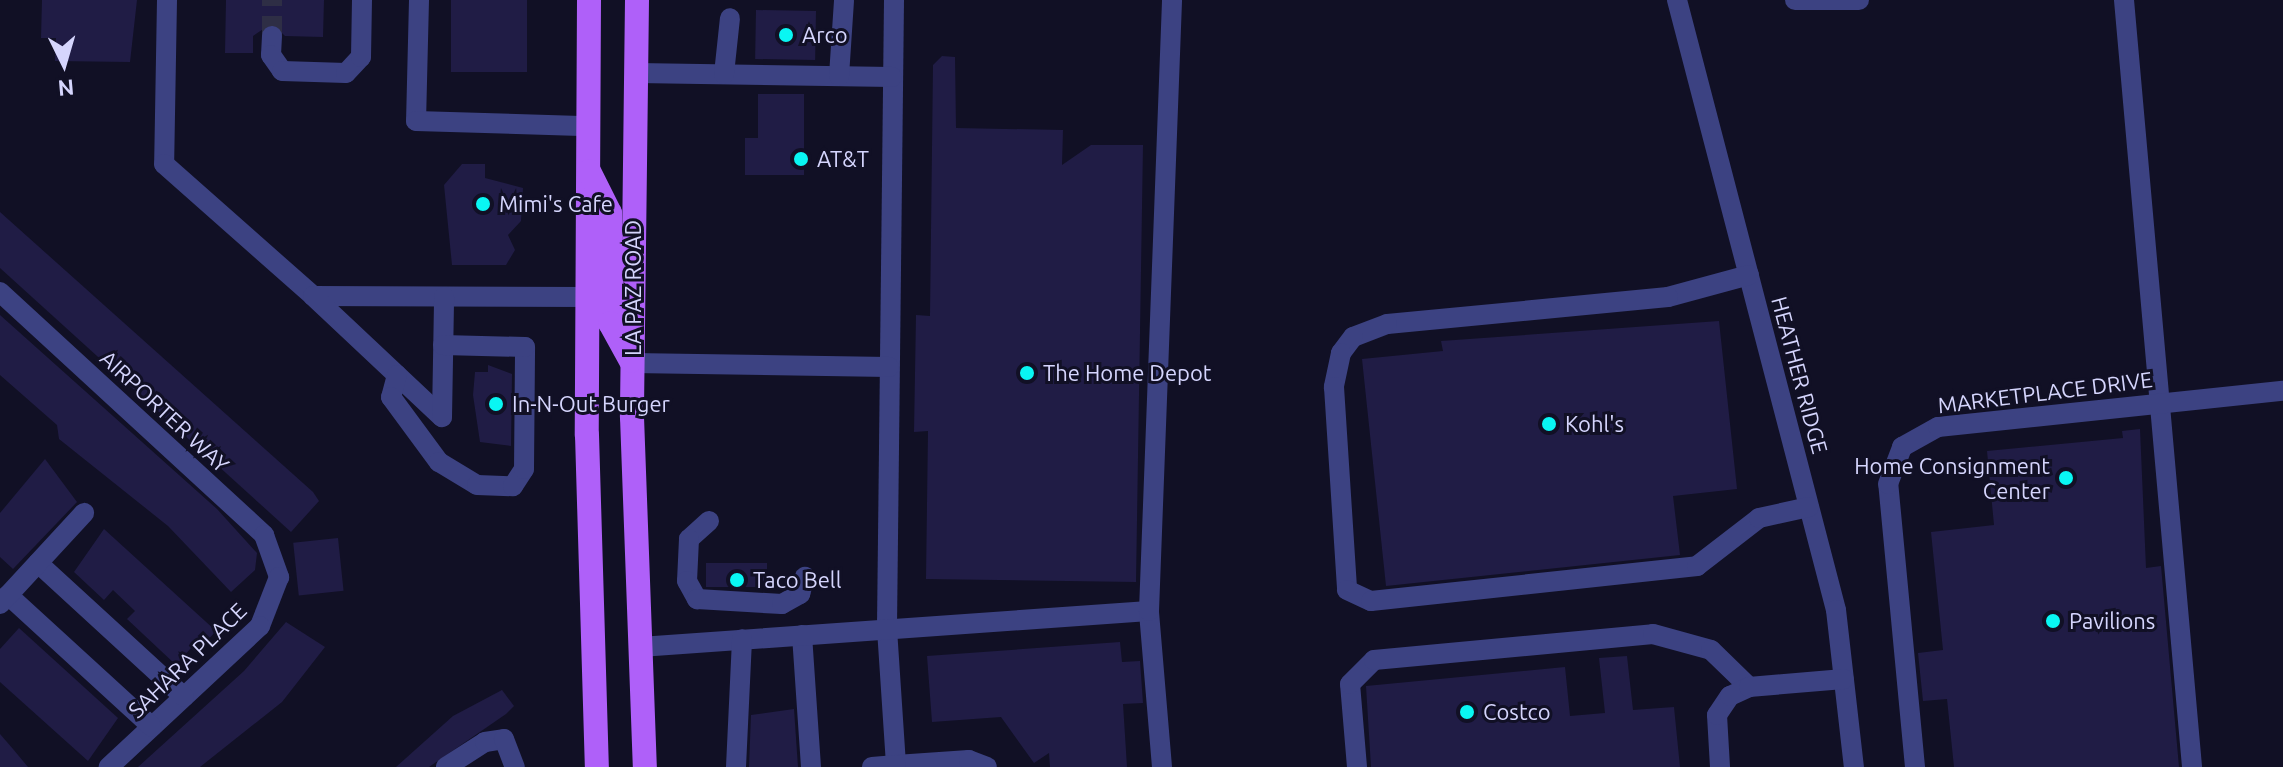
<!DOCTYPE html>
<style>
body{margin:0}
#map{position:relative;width:2283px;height:767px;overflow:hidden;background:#111025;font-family:Ubuntu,sans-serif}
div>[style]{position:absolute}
.building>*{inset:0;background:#201c45;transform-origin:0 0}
.minor-tunnel>*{height:20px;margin-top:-10px;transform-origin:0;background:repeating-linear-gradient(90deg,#2e2e45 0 20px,transparent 0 30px)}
.minor>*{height:20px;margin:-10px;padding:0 10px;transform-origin:10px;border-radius:10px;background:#3c4282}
.major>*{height:24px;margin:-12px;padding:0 12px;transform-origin:12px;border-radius:12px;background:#af60f9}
.dots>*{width:22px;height:22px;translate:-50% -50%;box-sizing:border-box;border:4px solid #111025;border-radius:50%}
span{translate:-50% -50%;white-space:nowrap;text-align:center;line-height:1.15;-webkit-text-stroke:6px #111025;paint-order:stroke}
.poi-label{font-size:22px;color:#d5d5fd}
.left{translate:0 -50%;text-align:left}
.right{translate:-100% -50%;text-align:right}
.street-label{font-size:22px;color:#d5d5fd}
.north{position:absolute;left:24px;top:24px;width:80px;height:80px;-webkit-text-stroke:6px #111025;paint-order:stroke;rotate:175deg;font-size:22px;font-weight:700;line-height:32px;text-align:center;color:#d5d5fd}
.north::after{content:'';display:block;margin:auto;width:28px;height:36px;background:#d5d5fd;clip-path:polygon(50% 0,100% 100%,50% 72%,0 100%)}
</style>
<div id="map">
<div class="building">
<i style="clip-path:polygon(42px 0,137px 0,130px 62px,55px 61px,56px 38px,41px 38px)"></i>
<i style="clip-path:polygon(226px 0,324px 0,323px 37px,285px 36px,272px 23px,253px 36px,253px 53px,225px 53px)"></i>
<i style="left:451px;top:0;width:76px;height:72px"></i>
<i style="left:756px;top:10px;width:60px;height:49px;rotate:1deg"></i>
<i style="clip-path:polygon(942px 56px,955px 57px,956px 128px,1063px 130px,1062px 165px,1091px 145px,1143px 145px,1136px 582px,926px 579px,928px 431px,914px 432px,916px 315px,930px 316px,933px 65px)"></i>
<i style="clip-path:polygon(758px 94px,804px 94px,804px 175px,745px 175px,745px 138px,758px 138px)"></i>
<i style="clip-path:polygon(462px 164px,485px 164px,485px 178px,523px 188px,521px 221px,508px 235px,515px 250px,506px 265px,452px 265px,444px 185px)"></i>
<i style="clip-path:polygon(0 212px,313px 492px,319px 501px,291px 532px,0 268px)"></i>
<i style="clip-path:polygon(0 315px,217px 509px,257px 553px,255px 570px,231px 592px,168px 526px,59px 439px,57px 425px,0 375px)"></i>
<i style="clip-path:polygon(1719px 321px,1737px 489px,1673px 496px,1680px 555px,1386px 586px,1362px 359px,1443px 351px,1441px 341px)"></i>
<i style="clip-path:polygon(488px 365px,512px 374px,511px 446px,480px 442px,473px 395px,475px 372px,488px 372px)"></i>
<i style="clip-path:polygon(2140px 429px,2146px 568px,2161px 566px,2179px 767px,1954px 767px,1947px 699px,1923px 701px,1918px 653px,1943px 650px,1931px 532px,1994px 525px,1987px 451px,2123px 438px,2122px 431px)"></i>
<i style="clip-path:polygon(45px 459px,77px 502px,13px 569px,0 557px,0 513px)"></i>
<i style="clip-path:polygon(104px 529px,216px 631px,196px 653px,191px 648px,176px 665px,127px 619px,135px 611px,113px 590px,104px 600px,74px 572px)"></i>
<i style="left:338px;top:538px;width:53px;height:45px;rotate:84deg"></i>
<i style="left:706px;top:563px;width:61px;height:24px"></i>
<i style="clip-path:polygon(286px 622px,325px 647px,282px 702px,200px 767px,138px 767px,244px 671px)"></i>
<i style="clip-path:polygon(19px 628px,118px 718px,88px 761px,0 682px,0 649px)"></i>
<i style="clip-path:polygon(1120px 642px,1122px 662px,1140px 661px,1143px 703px,1123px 704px,1127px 767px,1050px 767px,1049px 753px,1034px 763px,1001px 717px,932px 722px,927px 656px)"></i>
<i style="clip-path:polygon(1627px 656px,1633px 710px,1674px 707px,1680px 767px,1371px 767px,1366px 686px,1565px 667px,1570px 716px,1605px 713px,1599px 658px)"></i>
<i style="clip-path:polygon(502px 690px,514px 706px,506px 714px,429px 767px,396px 767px,453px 716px)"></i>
<i style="clip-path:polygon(794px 709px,798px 767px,749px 767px,751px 715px)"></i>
<i style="clip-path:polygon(0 734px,13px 749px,28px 767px,0 767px)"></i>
</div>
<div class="minor-tunnel">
<i style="left:272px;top:36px;width:36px;rotate:-90deg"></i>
</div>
<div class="minor">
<i style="left:167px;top:0;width:164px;rotate:91deg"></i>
<i style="left:164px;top:164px;width:199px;rotate:41.5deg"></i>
<i style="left:313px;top:296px;width:274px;rotate:0.2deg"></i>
<i style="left:419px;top:0;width:121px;rotate:91.4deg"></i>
<i style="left:416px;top:121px;width:173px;rotate:1.7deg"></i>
<i style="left:894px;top:0;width:629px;rotate:90.64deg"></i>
<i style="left:887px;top:629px;width:136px;rotate:86.2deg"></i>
<i style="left:896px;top:765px;width:73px;rotate:-3.9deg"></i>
<i style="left:969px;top:760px;width:19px;rotate:21deg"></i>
<i style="left:1677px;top:0;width:630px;rotate:75.39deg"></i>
<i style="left:1836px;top:610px;width:158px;rotate:83.5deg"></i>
<i style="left:1795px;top:0;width:64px"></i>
<i style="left:2124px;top:0;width:770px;rotate:84.93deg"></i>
<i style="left:272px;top:36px;width:19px;rotate:93deg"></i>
<i style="left:271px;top:55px;width:19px;rotate:55deg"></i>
<i style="left:282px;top:71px;width:64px;rotate:1.8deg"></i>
<i style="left:346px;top:73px;width:22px;rotate:-47deg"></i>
<i style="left:361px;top:57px;width:57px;rotate:-89deg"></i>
<i style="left:637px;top:73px;width:255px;rotate:0.9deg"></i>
<i style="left:724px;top:74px;width:56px;rotate:-83.9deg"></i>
<i style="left:839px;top:76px;width:75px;rotate:-86.2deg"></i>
<i style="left:1749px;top:275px;width:84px;rotate:164.8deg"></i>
<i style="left:1668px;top:297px;width:282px;rotate:174.5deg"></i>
<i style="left:1387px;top:324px;width:36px;rotate:159deg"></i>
<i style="left:1353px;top:337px;width:20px;rotate:127deg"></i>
<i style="left:1341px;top:353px;width:35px;rotate:102deg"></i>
<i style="left:1334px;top:387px;width:203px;rotate:86.3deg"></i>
<i style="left:1347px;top:590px;width:26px;rotate:25deg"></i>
<i style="left:1371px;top:601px;width:328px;rotate:-6.1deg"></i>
<i style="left:1697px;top:566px;width:78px;rotate:-37.7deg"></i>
<i style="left:1759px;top:518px;width:51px;rotate:-12.4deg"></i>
<i style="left:0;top:292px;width:359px;rotate:42.6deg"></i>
<i style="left:264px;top:535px;width:45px;rotate:70.3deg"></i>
<i style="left:279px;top:577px;width:53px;rotate:111.2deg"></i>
<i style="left:260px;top:626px;width:207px;rotate:137deg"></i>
<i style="left:313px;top:296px;width:177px;rotate:43.2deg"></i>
<i style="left:442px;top:417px;width:120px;rotate:-89deg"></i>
<i style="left:632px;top:363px;width:257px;rotate:0.9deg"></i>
<i style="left:397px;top:375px;width:23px;rotate:105deg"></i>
<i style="left:391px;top:397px;width:81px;rotate:53.6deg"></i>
<i style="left:439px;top:462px;width:44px;rotate:31.2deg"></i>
<i style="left:477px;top:485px;width:36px;rotate:2deg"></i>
<i style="left:513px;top:486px;width:20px;rotate:-57deg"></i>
<i style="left:524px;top:469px;width:122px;rotate:-89.5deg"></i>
<i style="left:525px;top:347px;width:82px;rotate:-178.6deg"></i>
<i style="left:709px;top:521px;width:27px;rotate:138deg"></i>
<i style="left:689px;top:539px;width:42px;rotate:92.7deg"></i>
<i style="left:687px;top:581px;width:21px;rotate:61deg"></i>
<i style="left:697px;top:599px;width:85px;rotate:3.4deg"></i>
<i style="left:782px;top:604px;width:21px;rotate:-29deg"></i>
<i style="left:800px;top:594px;width:18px;rotate:-74deg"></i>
<i style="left:38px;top:563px;width:198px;rotate:42.5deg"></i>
<i style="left:8px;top:595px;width:195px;rotate:42.5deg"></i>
<i style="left:0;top:604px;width:124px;rotate:-47.3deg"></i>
<i style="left:802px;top:635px;width:132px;rotate:86.1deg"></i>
<i style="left:640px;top:647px;width:510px;rotate:-4.05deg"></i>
<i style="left:446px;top:767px;width:46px;rotate:-32.7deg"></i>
<i style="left:485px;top:742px;width:19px;rotate:-9deg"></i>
<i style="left:504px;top:739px;width:30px;rotate:69deg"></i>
<i style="left:736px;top:767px;width:128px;rotate:-87.3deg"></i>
<i style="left:872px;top:767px;width:24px;rotate:-5deg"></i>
<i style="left:1162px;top:767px;width:157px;rotate:-94.8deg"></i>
<i style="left:1149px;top:611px;width:611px;rotate:-87.84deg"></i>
<i style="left:1357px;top:767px;width:83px;rotate:-94.8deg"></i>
<i style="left:1350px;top:684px;width:34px;rotate:-45deg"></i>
<i style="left:1374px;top:660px;width:280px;rotate:-5.3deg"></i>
<i style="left:1653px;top:634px;width:60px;rotate:15.4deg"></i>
<i style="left:1711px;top:650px;width:53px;rotate:44.2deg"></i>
<i style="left:1720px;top:767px;width:52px;rotate:-93.3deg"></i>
<i style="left:1717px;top:715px;width:23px;rotate:-56deg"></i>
<i style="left:1730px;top:696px;width:21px;rotate:-25deg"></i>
<i style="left:1749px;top:687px;width:95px;rotate:-4.8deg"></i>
<i style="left:1915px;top:767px;width:284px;rotate:-95.4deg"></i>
<i style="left:1888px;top:484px;width:40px;rotate:-69deg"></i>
<i style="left:1902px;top:447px;width:41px;rotate:-29.1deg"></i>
<i style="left:1938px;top:427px;width:347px;rotate:-6deg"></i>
</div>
<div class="major">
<i style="left:589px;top:0;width:435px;rotate:90.3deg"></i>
<i style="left:587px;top:435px;width:332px;rotate:88.3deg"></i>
<i style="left:637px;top:0;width:417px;rotate:90.7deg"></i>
<i style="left:632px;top:417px;width:350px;rotate:87.9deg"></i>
<i style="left:589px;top:171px;width:47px;rotate:63.4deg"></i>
<i style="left:610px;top:213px;width:110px;rotate:90deg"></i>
<i style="left:610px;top:323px;width:43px;rotate:61.1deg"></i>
</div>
<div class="dots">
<i style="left:786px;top:35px;background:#09f6f3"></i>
<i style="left:801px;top:159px;background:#09f6f3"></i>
<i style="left:483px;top:204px;background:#09f6f3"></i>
<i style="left:1027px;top:373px;background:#09f6f3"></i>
<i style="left:496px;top:404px;background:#09f6f3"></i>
<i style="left:1549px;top:424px;background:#09f6f3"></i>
<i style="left:2066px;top:478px;background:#09f6f3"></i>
<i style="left:737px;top:580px;background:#09f6f3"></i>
<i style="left:2053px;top:621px;background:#09f6f3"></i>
<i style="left:1467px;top:712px;background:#09f6f3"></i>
</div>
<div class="poi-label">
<span class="left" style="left:802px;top:35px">Arco</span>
<span class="left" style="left:817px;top:159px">AT&amp;T</span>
<span class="left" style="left:499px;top:204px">Mimi's Cafe</span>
<span class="left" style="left:1043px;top:373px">The Home Depot</span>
<span class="left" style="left:512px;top:404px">In-N-Out Burger</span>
<span class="left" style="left:1565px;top:424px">Kohl's</span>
<span class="right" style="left:2050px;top:478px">Home Consignment<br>Center</span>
<span class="left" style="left:753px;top:580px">Taco Bell</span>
<span class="left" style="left:2069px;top:621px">Pavilions</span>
<span class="left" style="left:1483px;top:712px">Costco</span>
</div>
<div class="street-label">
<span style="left:633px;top:288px;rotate:-90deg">LA PAZ ROAD</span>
<span style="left:1800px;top:375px;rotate:75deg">HEATHER RIDGE</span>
<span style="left:2045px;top:392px;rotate:-7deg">MARKETPLACE DRIVE</span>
<span style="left:165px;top:411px;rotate:43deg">AIRPORTER WAY</span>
<span style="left:187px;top:660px;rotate:-44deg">SAHARA PLACE</span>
</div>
<div class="north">N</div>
</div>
